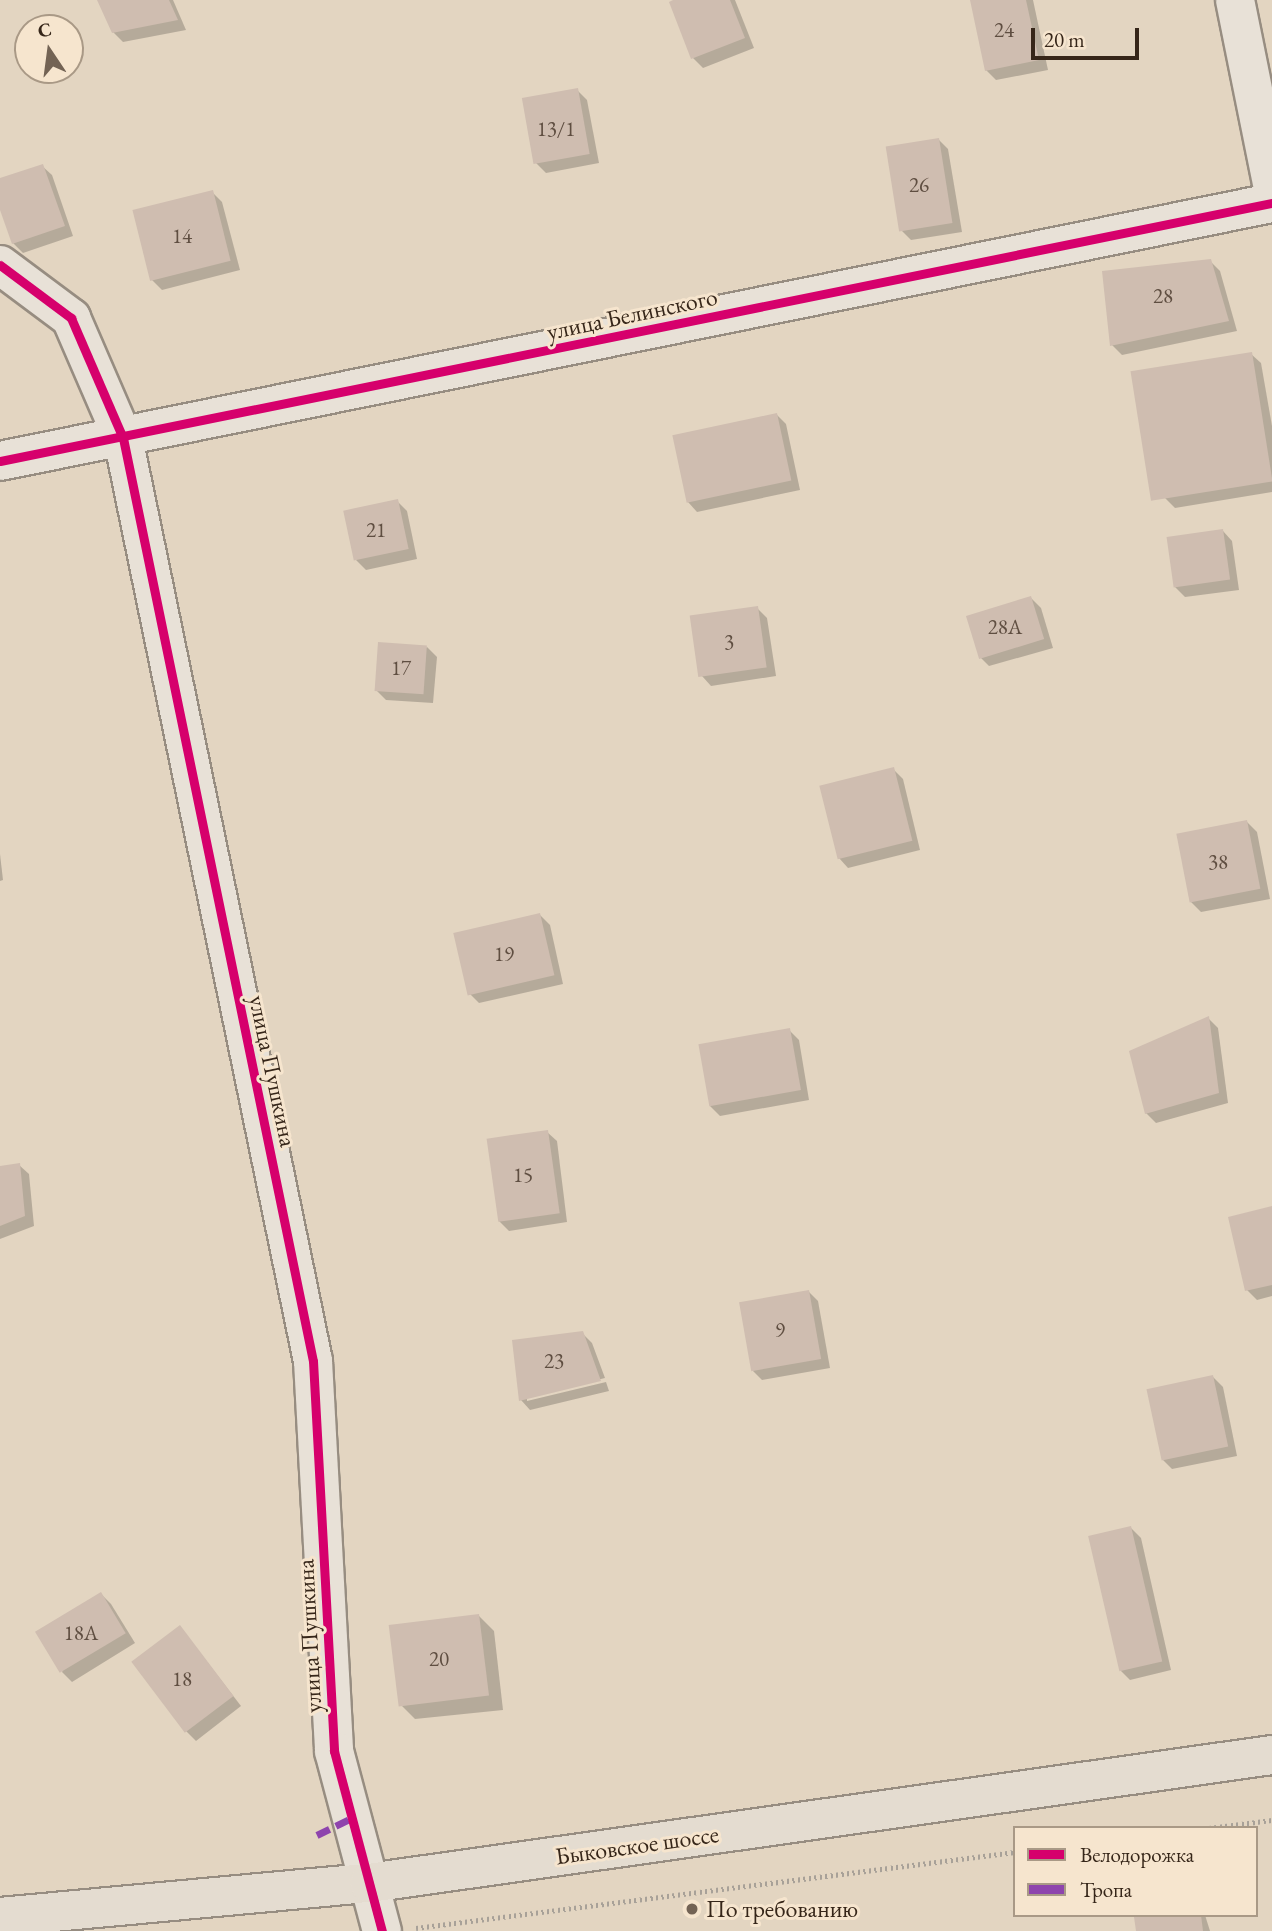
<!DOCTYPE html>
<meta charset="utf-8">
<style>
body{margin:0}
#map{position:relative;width:1272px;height:1931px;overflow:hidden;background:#e3d5c1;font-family:"EB Garamond",serif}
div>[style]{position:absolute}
.shadow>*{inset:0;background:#0003}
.building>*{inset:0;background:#cfbdb0;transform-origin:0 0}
.path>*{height:4.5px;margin-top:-2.25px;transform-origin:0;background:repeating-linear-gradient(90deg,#a8a198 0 2px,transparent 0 5.5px)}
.roads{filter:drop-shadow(2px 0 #978d81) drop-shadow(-2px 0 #978d81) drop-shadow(0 2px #978d81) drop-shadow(0 -2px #978d81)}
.minor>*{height:38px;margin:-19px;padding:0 19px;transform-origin:19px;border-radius:19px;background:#e8e1d7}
.major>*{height:38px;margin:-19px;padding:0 19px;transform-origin:19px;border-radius:19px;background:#e4dcd0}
.quiet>*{height:7px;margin-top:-3.5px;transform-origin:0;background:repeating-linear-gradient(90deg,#8e44ad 0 14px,transparent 0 21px)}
.cycleway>*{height:9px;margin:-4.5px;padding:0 4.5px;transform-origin:4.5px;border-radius:4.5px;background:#d6006c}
.dots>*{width:19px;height:19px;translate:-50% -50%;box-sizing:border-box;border:4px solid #f6e5ce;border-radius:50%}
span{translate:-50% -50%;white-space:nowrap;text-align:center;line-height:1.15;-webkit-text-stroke:6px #f6e5ce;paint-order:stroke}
.number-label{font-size:21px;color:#5f4e41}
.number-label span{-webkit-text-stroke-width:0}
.street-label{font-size:24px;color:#362619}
.poi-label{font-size:24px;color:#362619}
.left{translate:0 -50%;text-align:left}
.legend{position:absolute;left:1013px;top:1826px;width:245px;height:91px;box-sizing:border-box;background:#f6e5ce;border:2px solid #a99986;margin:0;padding:9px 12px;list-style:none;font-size:21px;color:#362619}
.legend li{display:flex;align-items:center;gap:14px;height:35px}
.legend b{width:35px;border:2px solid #a99986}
.north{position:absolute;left:14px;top:14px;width:70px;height:70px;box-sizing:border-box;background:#f6e5ce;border:2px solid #a99986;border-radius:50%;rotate:347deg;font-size:19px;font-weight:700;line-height:28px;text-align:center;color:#362619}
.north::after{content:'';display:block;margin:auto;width:24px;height:32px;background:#736354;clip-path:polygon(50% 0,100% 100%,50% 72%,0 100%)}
.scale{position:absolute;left:1031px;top:28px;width:108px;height:32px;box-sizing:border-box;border:4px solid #362619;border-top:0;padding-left:9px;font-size:21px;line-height:24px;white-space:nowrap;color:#362619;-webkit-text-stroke:5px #f6e5ce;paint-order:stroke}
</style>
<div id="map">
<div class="shadow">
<i style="clip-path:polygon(99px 0,173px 0,186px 30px,123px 42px,113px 32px)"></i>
<i style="clip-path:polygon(678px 0,735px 0,754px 48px,703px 68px,693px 58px,671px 3px)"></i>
<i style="clip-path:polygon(971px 0,1033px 0,1048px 70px,996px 80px,986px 70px)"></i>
<i style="clip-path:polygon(577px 90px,587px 100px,599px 163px,546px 173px,536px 163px)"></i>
<i style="clip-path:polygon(938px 139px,948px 149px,962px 232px,911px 240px,901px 230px)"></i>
<i style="clip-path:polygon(42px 166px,52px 175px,73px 236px,23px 253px,13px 243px,0 205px,0 180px)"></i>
<i style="clip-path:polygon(212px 192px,222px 202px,240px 270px,162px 290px,152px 280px)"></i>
<i style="clip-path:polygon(1210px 261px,1220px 271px,1237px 331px,1122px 355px,1112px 345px)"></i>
<i style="clip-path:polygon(1251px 354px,1261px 363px,1272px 426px,1272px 492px,1175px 508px,1165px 498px)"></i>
<i style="clip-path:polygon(776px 414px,786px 424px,800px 490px,697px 512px,688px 502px)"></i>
<i style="clip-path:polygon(397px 501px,407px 511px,417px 559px,366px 570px,356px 560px)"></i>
<i style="clip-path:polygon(1223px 531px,1232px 541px,1239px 590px,1185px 597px,1175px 587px)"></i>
<i style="clip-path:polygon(1031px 598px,1041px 608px,1053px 648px,989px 666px,980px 657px)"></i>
<i style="clip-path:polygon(757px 608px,767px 618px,776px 676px,711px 686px,702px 676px)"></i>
<i style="clip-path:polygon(427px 647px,437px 657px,433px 703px,386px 700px,376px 690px)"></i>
<i style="clip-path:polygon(893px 769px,903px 779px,920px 850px,848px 868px,839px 858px)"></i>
<i style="clip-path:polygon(1247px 822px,1257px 832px,1270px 899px,1201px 912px,1191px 902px)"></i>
<i style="clip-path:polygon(0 854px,3px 880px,0 881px)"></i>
<i style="clip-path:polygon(540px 915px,550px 925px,563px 984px,479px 1003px,469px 993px)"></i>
<i style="clip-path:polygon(1208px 1018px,1218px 1028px,1228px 1103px,1156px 1123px,1146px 1113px)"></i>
<i style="clip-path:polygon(789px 1030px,799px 1040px,809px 1100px,720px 1116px,710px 1106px)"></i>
<i style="clip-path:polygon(547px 1132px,557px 1141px,567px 1222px,509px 1231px,499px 1221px)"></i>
<i style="clip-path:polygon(19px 1165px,29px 1174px,34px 1226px,0 1239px,0 1168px)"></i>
<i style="clip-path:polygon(1272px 1208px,1272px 1296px,1257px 1300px,1247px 1290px)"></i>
<i style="clip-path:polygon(809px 1292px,818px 1301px,830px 1368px,762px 1380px,752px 1370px)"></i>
<i style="clip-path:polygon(582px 1333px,592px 1343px,605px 1378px,527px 1397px,527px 1401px,606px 1382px,609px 1391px,530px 1410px,521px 1400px)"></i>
<i style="clip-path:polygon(1213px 1377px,1223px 1387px,1237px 1456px,1172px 1469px,1162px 1459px)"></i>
<i style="clip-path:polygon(1131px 1528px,1141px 1538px,1171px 1670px,1130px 1680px,1120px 1670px)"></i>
<i style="clip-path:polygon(101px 1594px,111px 1604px,135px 1643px,72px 1682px,62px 1672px)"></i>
<i style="clip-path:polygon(479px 1616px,494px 1631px,503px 1710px,415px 1719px,400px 1704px)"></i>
<i style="clip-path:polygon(180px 1627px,241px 1706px,196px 1741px,186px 1731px)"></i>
<i style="clip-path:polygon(1160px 1915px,1205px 1915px,1210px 1931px,1138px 1931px)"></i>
</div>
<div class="building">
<i style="clip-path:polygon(97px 0,169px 0,178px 20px,112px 33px)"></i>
<i style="clip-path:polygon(673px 0,730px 0,745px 38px,691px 59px,669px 2px)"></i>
<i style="clip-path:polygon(970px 0,1026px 0,1039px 60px,985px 71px)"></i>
<i style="left:578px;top:88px;width:67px;height:57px;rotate:80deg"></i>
<i style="left:939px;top:138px;width:86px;height:54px;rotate:81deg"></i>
<i style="clip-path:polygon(43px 164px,65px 226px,12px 244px,0 210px,0 178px)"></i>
<i style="left:213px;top:190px;width:73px;height:83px;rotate:76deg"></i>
<i style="clip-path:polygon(1211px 259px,1229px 321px,1110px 346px,1102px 271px)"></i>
<i style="left:1252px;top:352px;width:131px;height:123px;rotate:81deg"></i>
<i style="left:777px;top:413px;width:69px;height:107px;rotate:78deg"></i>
<i style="left:398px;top:499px;width:51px;height:56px;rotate:78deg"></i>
<i style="left:1223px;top:529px;width:51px;height:57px;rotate:82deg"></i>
<i style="left:1031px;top:596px;width:45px;height:68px;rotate:73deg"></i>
<i style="left:758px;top:606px;width:62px;height:69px;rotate:82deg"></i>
<i style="left:378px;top:642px;width:49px;height:49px;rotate:4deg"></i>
<i style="left:894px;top:767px;width:76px;height:77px;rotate:76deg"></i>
<i style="left:1247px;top:820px;width:70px;height:72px;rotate:79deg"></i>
<i style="left:540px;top:913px;width:64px;height:89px;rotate:77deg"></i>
<i style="clip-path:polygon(1209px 1016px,1219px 1093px,1145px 1114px,1129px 1051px)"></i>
<i style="left:790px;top:1028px;width:63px;height:93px;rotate:80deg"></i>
<i style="left:548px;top:1130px;width:84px;height:62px;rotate:82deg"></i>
<i style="clip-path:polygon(20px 1163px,25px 1216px,0 1226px,0 1166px)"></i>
<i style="clip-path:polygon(1272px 1206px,1272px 1285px,1245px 1291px,1228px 1217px)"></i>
<i style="left:809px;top:1290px;width:70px;height:71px;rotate:80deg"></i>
<i style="clip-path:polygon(583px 1331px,601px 1381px,519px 1401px,512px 1340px)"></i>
<i style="left:1213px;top:1375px;width:73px;height:68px;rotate:78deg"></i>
<i style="left:1131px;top:1526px;width:139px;height:44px;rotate:77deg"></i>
<i style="left:101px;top:1592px;width:48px;height:77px;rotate:59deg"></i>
<i style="left:479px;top:1614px;width:82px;height:91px;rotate:83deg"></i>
<i style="left:180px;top:1625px;width:89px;height:61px;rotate:53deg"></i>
<i style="clip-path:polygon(1147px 1915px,1201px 1915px,1203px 1931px,1136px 1931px,1134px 1917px)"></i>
</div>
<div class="path">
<i style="left:1209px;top:1828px;width:64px;rotate:-7.2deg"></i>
<i style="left:416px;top:1928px;width:604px;rotate:-7.23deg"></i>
</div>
<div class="roads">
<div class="minor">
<i style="left:1235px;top:0;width:187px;rotate:78.6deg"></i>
<i style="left:0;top:265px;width:89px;rotate:36.7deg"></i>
<i style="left:71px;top:318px;width:131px;rotate:66.6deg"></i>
<i style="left:123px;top:438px;width:942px;rotate:78.37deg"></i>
<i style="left:313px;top:1361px;width:391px;rotate:86.9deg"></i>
<i style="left:334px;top:1751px;width:186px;rotate:75.1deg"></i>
<i style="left:0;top:461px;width:1298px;rotate:-11.47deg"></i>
</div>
<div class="major">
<i style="left:0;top:1917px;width:371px;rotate:-5.3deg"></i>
<i style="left:369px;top:1883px;width:912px;rotate:-8.07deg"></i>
</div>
</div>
<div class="quiet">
<i style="left:317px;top:1835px;width:39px;rotate:-26deg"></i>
</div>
<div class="cycleway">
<i style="left:0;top:265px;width:89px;rotate:36.7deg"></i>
<i style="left:71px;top:318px;width:131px;rotate:66.6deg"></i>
<i style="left:123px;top:438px;width:942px;rotate:78.37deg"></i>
<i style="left:313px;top:1361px;width:391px;rotate:86.9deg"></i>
<i style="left:334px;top:1751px;width:186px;rotate:75.1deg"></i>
<i style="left:0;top:461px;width:1298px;rotate:-11.47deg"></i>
</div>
<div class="dots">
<i style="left:692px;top:1909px;background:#736354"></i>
</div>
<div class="number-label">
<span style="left:1004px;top:30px">24</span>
<span style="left:556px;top:129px">13/1</span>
<span style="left:919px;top:185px">26</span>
<span style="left:182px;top:236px">14</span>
<span style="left:1163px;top:296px">28</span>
<span style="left:376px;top:530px">21</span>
<span style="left:1005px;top:627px">28А</span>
<span style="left:729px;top:642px">3</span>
<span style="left:401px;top:668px">17</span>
<span style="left:1218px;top:862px">38</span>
<span style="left:504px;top:954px">19</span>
<span style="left:523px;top:1175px">15</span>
<span style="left:780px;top:1330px">9</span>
<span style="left:554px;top:1361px">23</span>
<span style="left:81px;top:1633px">18А</span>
<span style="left:439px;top:1659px">20</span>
<span style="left:182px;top:1679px">18</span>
</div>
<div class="street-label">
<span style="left:632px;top:314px;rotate:-12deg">улица Белинского</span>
<span style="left:273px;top:1071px;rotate:78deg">улица Пушкина</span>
<span style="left:309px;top:1636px;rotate:-93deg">улица Пушкина</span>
<span style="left:637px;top:1845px;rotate:-8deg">Быковское шоссе</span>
</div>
<div class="poi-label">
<span class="left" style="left:706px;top:1909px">По требованию</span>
</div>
<ul class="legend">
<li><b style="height:9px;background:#d6006c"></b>Велодорожка</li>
<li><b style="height:9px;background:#8e44ad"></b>Тропа</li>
</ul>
<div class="north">С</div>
<div class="scale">20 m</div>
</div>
